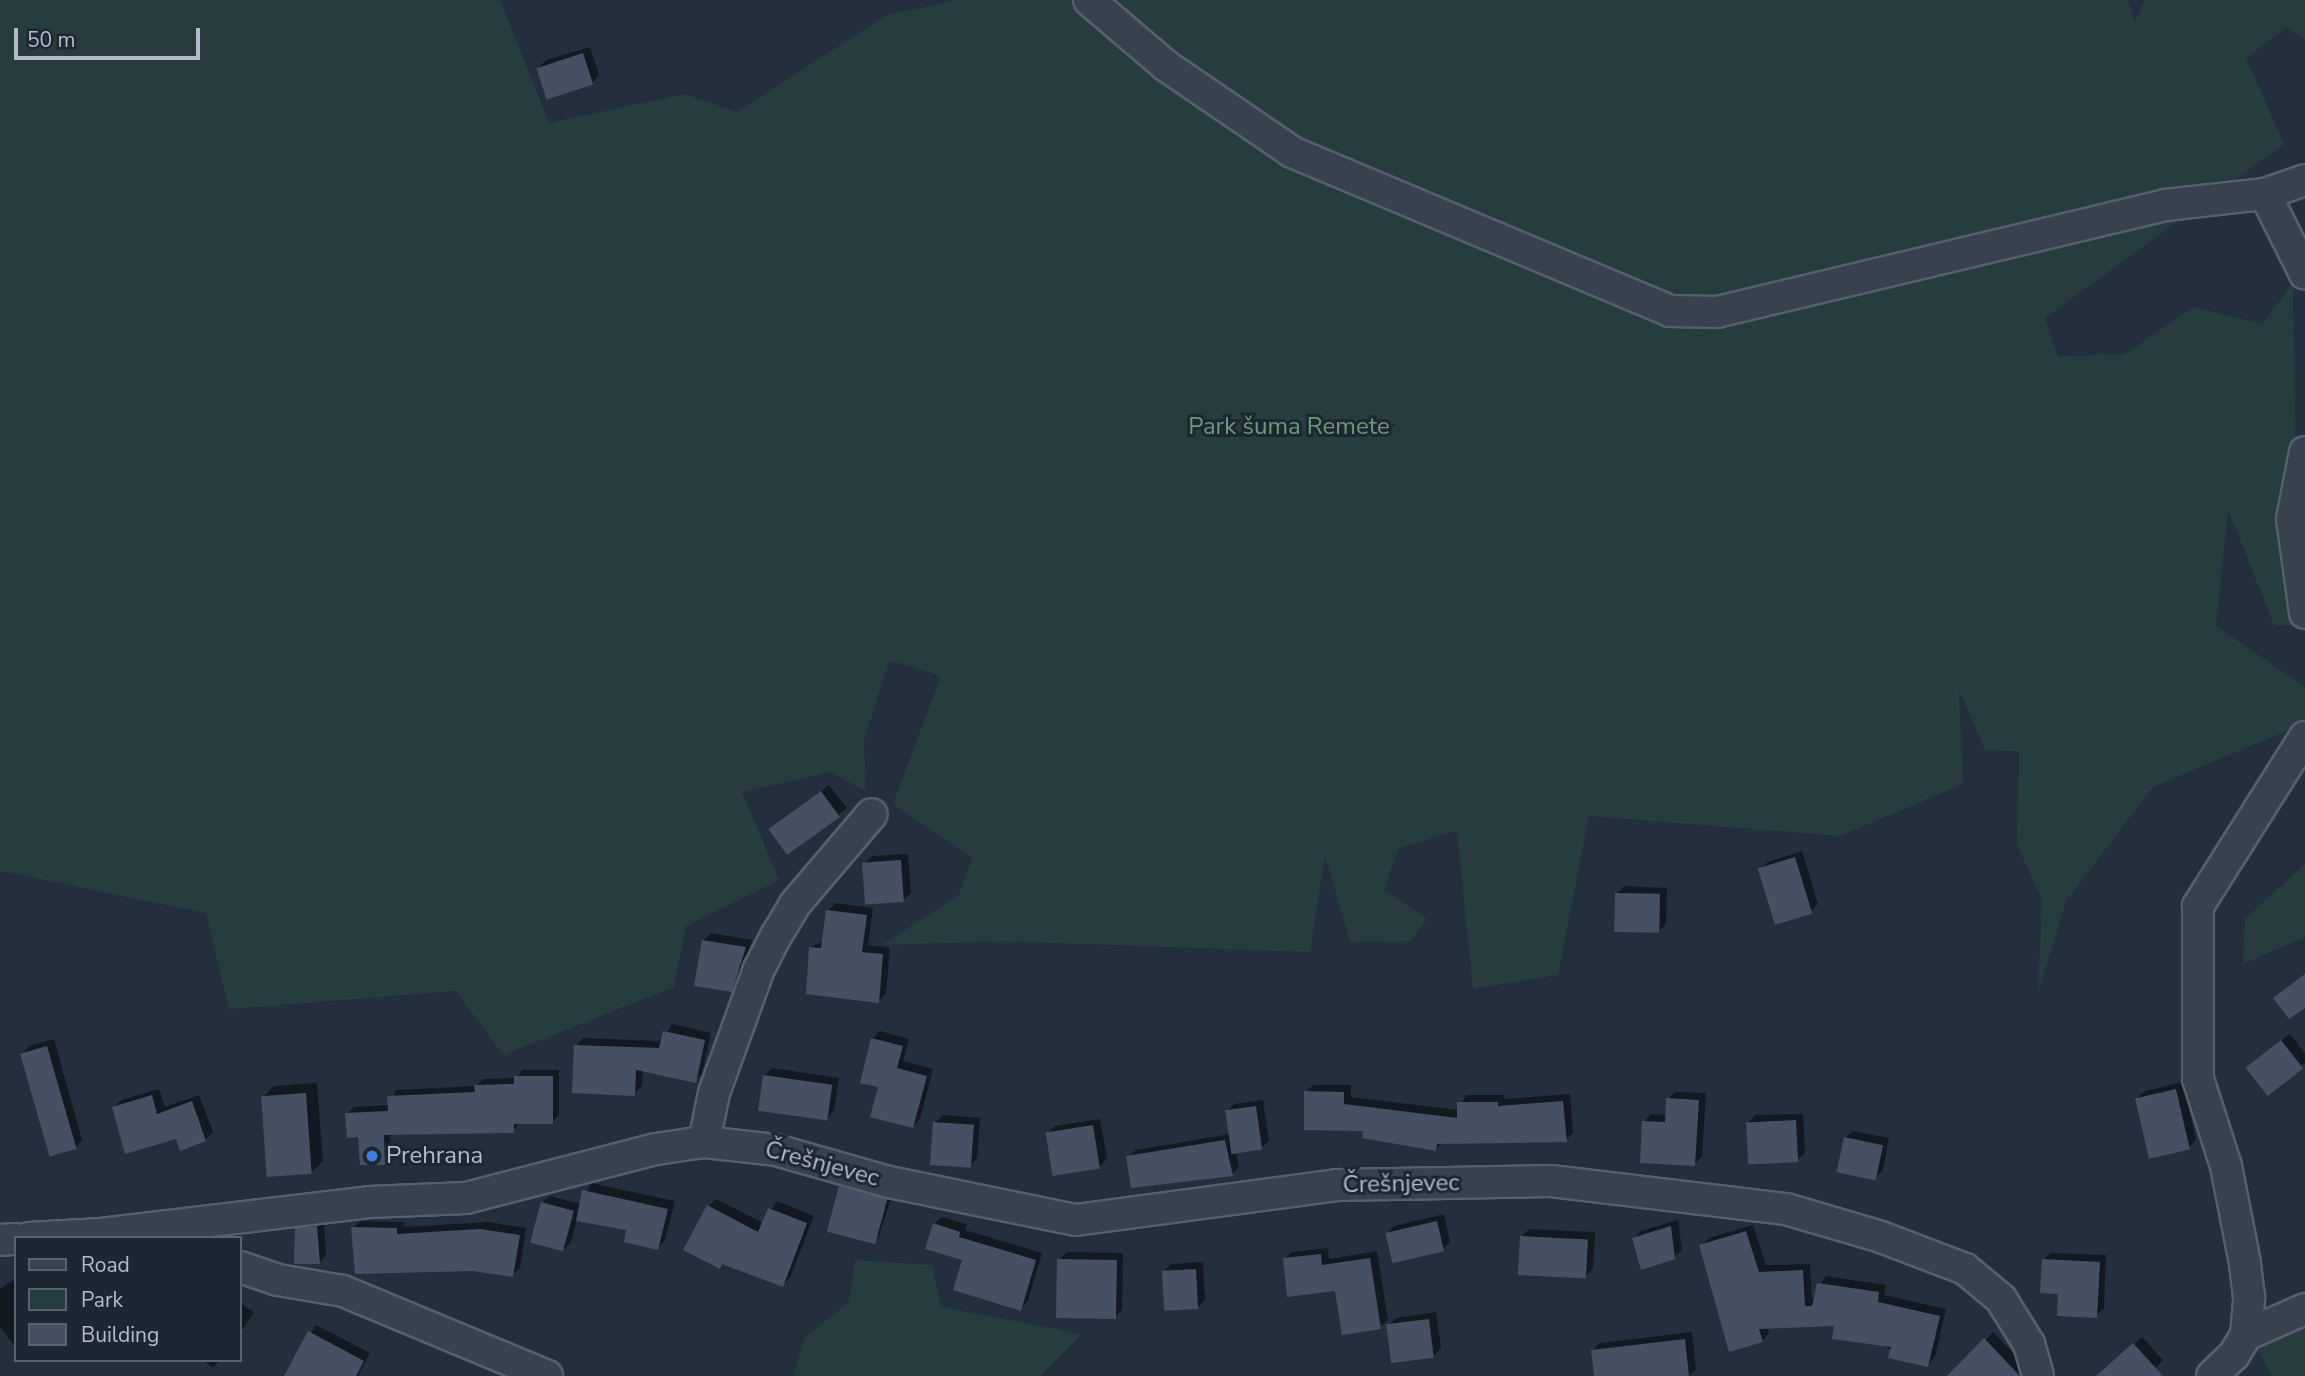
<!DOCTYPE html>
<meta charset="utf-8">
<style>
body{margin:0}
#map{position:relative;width:2305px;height:1376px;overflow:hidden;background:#242f3e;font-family:"Nunito Sans",sans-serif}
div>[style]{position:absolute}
.green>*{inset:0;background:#263c3f}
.shadow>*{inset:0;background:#0007}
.building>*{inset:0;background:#455162;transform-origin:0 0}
.roads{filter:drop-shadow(2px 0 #565f6c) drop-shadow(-2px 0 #565f6c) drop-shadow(0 2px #565f6c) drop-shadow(0 -2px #565f6c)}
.minor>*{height:30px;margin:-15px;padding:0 15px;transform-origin:15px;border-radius:15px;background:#38414e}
.dots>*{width:19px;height:19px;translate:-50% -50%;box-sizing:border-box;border:4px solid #1d2633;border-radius:50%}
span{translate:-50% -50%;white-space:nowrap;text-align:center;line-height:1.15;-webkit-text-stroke:6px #1d2633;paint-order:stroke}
.park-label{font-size:24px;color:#6b9a76}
.poi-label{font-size:24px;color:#b4bcc9}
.left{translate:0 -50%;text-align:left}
.street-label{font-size:24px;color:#b4bcc9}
.legend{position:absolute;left:14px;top:1236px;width:228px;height:126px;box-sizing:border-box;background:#1d2633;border:2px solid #59626f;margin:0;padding:9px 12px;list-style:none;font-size:21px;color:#b4bcc9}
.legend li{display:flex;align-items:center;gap:14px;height:35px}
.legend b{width:35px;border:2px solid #59626f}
.scale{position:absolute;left:14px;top:28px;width:186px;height:32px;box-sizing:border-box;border:4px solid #b4bcc9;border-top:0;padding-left:9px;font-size:21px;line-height:24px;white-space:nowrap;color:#b4bcc9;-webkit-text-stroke:5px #1d2633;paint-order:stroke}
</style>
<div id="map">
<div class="green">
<i style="clip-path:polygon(0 0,500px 0,549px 123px,685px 94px,737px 112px,887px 15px,958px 0,2128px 0,2135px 23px,2144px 0,2305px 0,2305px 40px,2286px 28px,2246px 58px,2284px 144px,2045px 318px,2058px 356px,2126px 354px,2193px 307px,2263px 324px,2293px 282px,2296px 482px,2305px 626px,2274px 625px,2228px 509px,2216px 626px,2305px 687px,2305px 723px,2153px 787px,2066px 901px,2038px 994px,2042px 900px,2017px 844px,2019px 751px,1985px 750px,1959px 690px,1963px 784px,1840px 836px,1589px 816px,1558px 975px,1473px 989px,1457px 830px,1398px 849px,1384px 890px,1427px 919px,1411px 941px,1350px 942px,1325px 854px,1310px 952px,1003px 941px,882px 945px,959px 895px,972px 858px,893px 804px,941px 676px,889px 660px,864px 741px,866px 791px,830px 772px,742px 792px,779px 880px,686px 926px,674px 987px,503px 1055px,456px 991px,229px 1009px,206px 913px,0 871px)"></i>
<i style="clip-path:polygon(2305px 864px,2305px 937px,2243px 964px,2245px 919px)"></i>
<i style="clip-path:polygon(855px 1260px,932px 1265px,941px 1307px,1082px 1334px,1040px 1376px,793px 1376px,805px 1338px,849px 1302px)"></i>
<i style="clip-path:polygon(2305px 1320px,2305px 1376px,2272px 1376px,2256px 1345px)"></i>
</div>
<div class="shadow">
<i style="clip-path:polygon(590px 47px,599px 75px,592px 83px,538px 68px,546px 60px)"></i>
<i style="clip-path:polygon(829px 785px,847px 808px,790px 854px,779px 823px)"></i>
<i style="clip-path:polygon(1802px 851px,1818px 904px,1811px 911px,1760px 869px,1768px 862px)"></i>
<i style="clip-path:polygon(908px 854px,911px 893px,903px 900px,864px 864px,872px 856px)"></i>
<i style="clip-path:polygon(1624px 886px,1667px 888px,1666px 924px,1659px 931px,1617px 894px)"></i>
<i style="clip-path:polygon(835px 903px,873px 908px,868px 945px,890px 948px,886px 993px,879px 1001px,811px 947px,824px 941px,828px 911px)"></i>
<i style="clip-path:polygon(711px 933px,752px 940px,739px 983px,731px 990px,703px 941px)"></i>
<i style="clip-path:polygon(672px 1024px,711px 1033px,702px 1073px,695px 1081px,643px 1070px,642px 1086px,634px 1094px,576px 1046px,583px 1038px,662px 1041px)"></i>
<i style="clip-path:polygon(880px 1031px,909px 1039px,903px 1061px,933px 1069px,920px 1119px,913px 1126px,880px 1086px,872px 1039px)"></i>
<i style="clip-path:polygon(2290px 1034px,2305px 1054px,2305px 1063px,2268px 1093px,2255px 1061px)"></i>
<i style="clip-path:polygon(54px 1039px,82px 1140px,75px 1148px,22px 1054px,29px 1046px)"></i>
<i style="clip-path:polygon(772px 1068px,839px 1078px,834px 1111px,827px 1119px,764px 1076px)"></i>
<i style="clip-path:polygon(522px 1070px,559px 1070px,559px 1115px,552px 1122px,520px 1122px,513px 1131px,390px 1133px,391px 1156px,384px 1163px,347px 1114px,354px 1107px,389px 1105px,396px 1090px,476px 1086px,483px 1079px,516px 1078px)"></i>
<i style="clip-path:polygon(2183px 1082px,2196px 1140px,2189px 1147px,2137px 1098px,2145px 1091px)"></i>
<i style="clip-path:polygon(317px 1083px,323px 1161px,312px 1172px,262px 1098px,274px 1086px)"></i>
<i style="clip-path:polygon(1313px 1085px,1351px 1085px,1351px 1097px,1458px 1110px,1466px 1095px,1504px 1095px,1504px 1099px,1570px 1094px,1573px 1133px,1566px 1140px,1442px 1143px,1436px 1149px,1365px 1130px,1306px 1092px)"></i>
<i style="clip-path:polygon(159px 1089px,165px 1107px,199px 1095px,213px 1132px,205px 1140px,114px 1107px,121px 1100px)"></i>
<i style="clip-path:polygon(1675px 1092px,1706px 1093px,1702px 1157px,1694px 1164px,1644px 1122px,1651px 1114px,1667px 1115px,1668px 1099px)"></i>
<i style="clip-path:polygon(1263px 1100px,1269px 1141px,1261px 1148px,1236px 1152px,1239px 1167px,1232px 1174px,1128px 1157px,1136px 1150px,1230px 1134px,1227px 1111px,1234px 1104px)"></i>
<i style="clip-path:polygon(1803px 1114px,1805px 1153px,1797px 1160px,1748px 1123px,1755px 1115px)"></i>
<i style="clip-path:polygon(943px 1115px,980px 1118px,977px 1158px,970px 1166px,935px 1123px)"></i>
<i style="clip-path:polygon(1100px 1119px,1107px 1159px,1099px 1167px,1048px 1133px,1055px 1126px)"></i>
<i style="clip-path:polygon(1853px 1131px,1889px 1138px,1883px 1170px,1876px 1177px,1845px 1138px)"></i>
<i style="clip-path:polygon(848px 1179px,893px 1192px,879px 1236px,872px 1244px,840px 1187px)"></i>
<i style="clip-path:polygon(591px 1183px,675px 1201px,665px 1240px,658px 1248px,629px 1228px,577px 1219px,571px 1242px,564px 1249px,542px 1203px,550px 1196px,581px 1204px)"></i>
<i style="clip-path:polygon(716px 1199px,763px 1223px,777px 1201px,814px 1216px,790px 1278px,782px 1285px,724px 1263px,719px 1267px,708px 1206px)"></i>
<i style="clip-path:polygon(1444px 1214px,1450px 1242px,1443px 1249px,1387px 1233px,1394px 1226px)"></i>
<i style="clip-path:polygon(942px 1217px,967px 1224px,965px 1230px,1042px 1253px,1028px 1301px,1020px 1309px,964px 1259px,934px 1224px)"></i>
<i style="clip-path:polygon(324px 1220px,326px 1255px,319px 1263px,297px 1229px,304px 1222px)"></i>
<i style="clip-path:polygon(1678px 1220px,1682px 1250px,1674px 1257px,1634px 1239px,1641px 1231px)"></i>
<i style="clip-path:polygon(360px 1221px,404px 1222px,404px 1227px,489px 1222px,526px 1228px,520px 1268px,512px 1275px,353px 1228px)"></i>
<i style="clip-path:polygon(1753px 1225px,1766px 1265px,1810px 1264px,1812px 1299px,1826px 1276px,1886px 1285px,1884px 1295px,1946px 1309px,1935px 1357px,1927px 1365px,1836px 1324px,1767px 1327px,1769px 1333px,1762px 1341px,1701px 1246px,1709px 1238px)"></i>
<i style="clip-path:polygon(1529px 1229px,1595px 1232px,1593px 1269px,1585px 1276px,1521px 1237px)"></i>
<i style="clip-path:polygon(1328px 1248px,1329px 1259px,1377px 1251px,1388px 1320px,1380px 1327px,1336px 1290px,1284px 1259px,1292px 1252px)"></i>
<i style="clip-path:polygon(1067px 1252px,1123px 1253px,1122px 1310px,1114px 1318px,1059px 1260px)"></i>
<i style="clip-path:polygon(2051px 1253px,2106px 1255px,2104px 1308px,2096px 1316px,2060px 1293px,2043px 1260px)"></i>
<i style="clip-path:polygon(1203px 1262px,1205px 1300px,1197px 1308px,1164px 1271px,1171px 1264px)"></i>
<i style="clip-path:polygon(16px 1278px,16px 1349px,0 1326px,0 1289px)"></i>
<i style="clip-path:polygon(240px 1303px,254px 1312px,240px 1333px)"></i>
<i style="clip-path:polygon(1436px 1312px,1441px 1348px,1434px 1356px,1388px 1326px,1396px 1318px)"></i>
<i style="clip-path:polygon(316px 1325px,370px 1353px,358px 1376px,286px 1376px)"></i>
<i style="clip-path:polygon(1692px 1332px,1696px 1369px,1689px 1376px,1596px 1376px,1593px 1351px,1600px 1343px)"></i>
<i style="clip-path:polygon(1993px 1332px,2026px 1367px,2017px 1376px,1953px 1376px)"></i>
<i style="clip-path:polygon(2142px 1337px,2163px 1360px,2147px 1376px,2100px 1376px)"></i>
<i style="clip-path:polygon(203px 1360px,220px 1360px,213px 1368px)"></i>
</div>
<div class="building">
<i style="left:583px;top:53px;width:33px;height:49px;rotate:72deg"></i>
<i style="left:821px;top:791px;width:32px;height:65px;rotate:54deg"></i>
<i style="left:1795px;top:857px;width:59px;height:39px;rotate:73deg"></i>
<i style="left:901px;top:860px;width:42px;height:39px;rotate:86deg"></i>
<i style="left:1615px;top:893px;width:45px;height:39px;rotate:1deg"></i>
<i style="clip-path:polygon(826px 910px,867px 915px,862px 952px,883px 954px,879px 1003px,806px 994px,809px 947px,821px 948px)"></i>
<i style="clip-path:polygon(702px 940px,746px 947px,732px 992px,694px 986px)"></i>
<i style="clip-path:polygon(2305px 974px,2305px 1008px,2289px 1019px,2273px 998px)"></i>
<i style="clip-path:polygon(663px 1031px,705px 1040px,696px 1083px,636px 1070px,635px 1096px,572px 1093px,574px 1045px,659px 1048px)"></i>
<i style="clip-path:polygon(871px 1038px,903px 1046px,897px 1068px,927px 1076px,913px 1128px,870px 1117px,878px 1087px,860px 1083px)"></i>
<i style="left:2281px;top:1040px;width:36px;height:45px;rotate:52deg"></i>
<i style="left:47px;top:1046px;width:107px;height:28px;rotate:74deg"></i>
<i style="left:763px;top:1075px;width:70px;height:36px;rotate:8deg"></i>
<i style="clip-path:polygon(514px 1076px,553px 1076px,553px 1124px,514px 1124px,514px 1133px,384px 1135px,385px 1165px,360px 1165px,358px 1137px,347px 1138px,345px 1113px,388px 1111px,387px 1096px,475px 1092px,474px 1085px,514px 1084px)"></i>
<i style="left:2176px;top:1089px;width:62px;height:42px;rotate:77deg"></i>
<i style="clip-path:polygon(1304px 1091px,1344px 1092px,1344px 1104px,1457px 1118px,1457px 1102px,1498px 1102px,1498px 1106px,1563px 1101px,1567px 1142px,1437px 1144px,1436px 1151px,1362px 1138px,1363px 1131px,1304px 1130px)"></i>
<i style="left:306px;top:1093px;width:81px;height:45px;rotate:86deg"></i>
<i style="clip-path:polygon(152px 1095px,157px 1114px,192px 1101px,206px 1141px,180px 1151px,176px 1139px,125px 1154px,112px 1107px)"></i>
<i style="clip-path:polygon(1666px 1098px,1699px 1100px,1695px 1166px,1640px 1163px,1642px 1121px,1665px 1122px)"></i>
<i style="left:1256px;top:1106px;width:44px;height:31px;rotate:82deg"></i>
<i style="left:1796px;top:1120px;width:42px;height:50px;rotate:87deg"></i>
<i style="left:933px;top:1122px;width:41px;height:43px;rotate:4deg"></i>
<i style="left:1093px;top:1125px;width:44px;height:48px;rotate:81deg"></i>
<i style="left:1844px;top:1137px;width:40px;height:36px;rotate:12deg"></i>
<i style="clip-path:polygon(1225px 1140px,1233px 1176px,1131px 1188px,1126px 1156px)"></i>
<i style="left:839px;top:1186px;width:50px;height:47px;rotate:15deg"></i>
<i style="clip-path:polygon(582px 1190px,668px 1209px,658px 1250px,624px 1242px,626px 1230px,576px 1221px)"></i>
<i style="left:541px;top:1202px;width:34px;height:42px;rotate:15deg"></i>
<i style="clip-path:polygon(707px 1205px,758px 1232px,768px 1208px,807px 1223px,783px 1287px,722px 1264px,720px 1269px,683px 1250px)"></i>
<i style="left:1437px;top:1221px;width:31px;height:53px;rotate:77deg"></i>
<i style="clip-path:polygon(933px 1223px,960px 1232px,959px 1237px,1036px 1260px,1021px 1311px,953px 1290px,962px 1260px,925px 1249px)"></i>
<i style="clip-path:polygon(317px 1226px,320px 1264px,294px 1264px,295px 1228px)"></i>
<i style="clip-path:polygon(1671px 1226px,1675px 1259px,1641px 1270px,1632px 1238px)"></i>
<i style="clip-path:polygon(351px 1227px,397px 1228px,397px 1234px,480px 1229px,520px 1235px,513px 1277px,473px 1271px,355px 1274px)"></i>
<i style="clip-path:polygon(1746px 1231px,1759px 1272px,1803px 1270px,1805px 1306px,1812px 1306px,1817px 1283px,1879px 1292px,1878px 1302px,1940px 1316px,1928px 1367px,1888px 1358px,1891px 1347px,1832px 1339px,1834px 1326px,1759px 1329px,1763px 1342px,1729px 1352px,1699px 1245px)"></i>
<i style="left:1520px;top:1236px;width:68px;height:39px;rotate:3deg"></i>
<i style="clip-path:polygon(1321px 1254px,1322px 1265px,1370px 1258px,1381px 1329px,1342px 1335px,1335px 1291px,1287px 1297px,1283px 1258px)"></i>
<i style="left:1057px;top:1259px;width:60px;height:59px;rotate:1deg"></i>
<i style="clip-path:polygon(2042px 1259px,2100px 1262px,2097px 1318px,2057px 1316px,2058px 1294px,2040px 1293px)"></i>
<i style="left:1196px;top:1269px;width:40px;height:34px;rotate:87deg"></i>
<i style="left:1429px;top:1319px;width:39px;height:43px;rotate:83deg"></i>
<i style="clip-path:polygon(308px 1331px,364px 1361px,356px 1376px,284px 1376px)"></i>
<i style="clip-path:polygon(1984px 1338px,2020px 1376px,1947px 1376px)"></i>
<i style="clip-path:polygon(1685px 1339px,1689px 1376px,1594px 1376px,1591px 1350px)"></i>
<i style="clip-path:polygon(2133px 1343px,2163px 1376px,2096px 1376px)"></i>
</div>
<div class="roads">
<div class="minor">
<i style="left:1089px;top:0;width:100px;rotate:40.5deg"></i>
<i style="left:1165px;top:65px;width:154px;rotate:34.4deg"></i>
<i style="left:1292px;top:152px;width:410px;rotate:22.8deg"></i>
<i style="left:1670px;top:311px;width:47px;rotate:1.2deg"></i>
<i style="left:1717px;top:312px;width:461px;rotate:-13.4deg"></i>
<i style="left:2165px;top:205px;width:101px;rotate:-6.3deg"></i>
<i style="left:2265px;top:194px;width:42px;rotate:-19.3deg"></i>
<i style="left:2265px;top:194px;width:89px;rotate:63.4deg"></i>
<i style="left:2305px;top:452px;width:68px;rotate:101deg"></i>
<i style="left:2292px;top:519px;width:95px;rotate:82.1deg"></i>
<i style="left:704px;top:1142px;width:50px;rotate:-78.5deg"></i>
<i style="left:714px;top:1093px;width:132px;rotate:-70.1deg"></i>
<i style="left:759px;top:969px;width:37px;rotate:-63deg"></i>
<i style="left:776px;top:936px;width:37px;rotate:-59deg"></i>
<i style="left:795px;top:904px;width:118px;rotate:-49.5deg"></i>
<i style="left:29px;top:1238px;width:72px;rotate:-3.2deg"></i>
<i style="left:101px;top:1234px;width:270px;rotate:-6.8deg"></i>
<i style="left:369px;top:1202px;width:97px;rotate:-2.4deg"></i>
<i style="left:466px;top:1198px;width:196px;rotate:-14.5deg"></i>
<i style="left:656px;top:1149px;width:49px;rotate:-8.3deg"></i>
<i style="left:704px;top:1142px;width:72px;rotate:6.3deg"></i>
<i style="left:776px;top:1150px;width:117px;rotate:15.8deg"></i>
<i style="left:889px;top:1182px;width:191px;rotate:11.5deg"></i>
<i style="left:1076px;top:1220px;width:263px;rotate:-7.6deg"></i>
<i style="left:1337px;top:1185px;width:214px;rotate:-1.1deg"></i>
<i style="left:1551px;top:1181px;width:237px;rotate:6.8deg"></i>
<i style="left:1786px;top:1209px;width:99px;rotate:16.4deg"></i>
<i style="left:1881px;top:1237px;width:90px;rotate:20.9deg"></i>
<i style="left:1965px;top:1269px;width:47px;rotate:39.8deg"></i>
<i style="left:2001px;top:1299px;width:53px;rotate:58.1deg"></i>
<i style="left:2029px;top:1344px;width:33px;rotate:74deg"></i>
<i style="left:0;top:1240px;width:16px;rotate:-4deg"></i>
<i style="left:240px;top:1267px;width:40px;rotate:18.9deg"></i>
<i style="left:278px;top:1280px;width:66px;rotate:9.6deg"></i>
<i style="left:343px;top:1291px;width:221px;rotate:22.6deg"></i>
<i style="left:2246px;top:1335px;width:38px;rotate:-85deg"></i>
<i style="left:2249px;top:1297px;width:34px;rotate:-97deg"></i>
<i style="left:2245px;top:1263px;width:99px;rotate:-101.1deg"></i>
<i style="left:2226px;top:1166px;width:91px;rotate:-107.8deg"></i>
<i style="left:2198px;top:1079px;width:173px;rotate:-90deg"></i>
<i style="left:2198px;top:906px;width:200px;rotate:-57.7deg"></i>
<i style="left:2212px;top:1376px;width:30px;rotate:-44deg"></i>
<i style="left:2234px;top:1355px;width:23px;rotate:-59deg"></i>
<i style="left:2246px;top:1335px;width:64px;rotate:-23.8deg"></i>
</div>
</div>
<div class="dots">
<i style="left:372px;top:1156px;background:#3f7fe0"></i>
</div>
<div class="park-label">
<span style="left:1289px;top:427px">Park šuma Remete</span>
</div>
<div class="poi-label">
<span class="left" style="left:386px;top:1156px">Prehrana</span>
</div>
<div class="street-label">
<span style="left:822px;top:1164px;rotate:15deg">Črešnjevec</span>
<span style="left:1401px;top:1184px;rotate:-1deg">Črešnjevec</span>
</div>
<ul class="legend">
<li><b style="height:9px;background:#38414e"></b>Road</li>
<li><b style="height:19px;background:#263c3f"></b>Park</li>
<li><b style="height:19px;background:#455162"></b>Building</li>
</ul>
<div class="scale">50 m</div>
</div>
